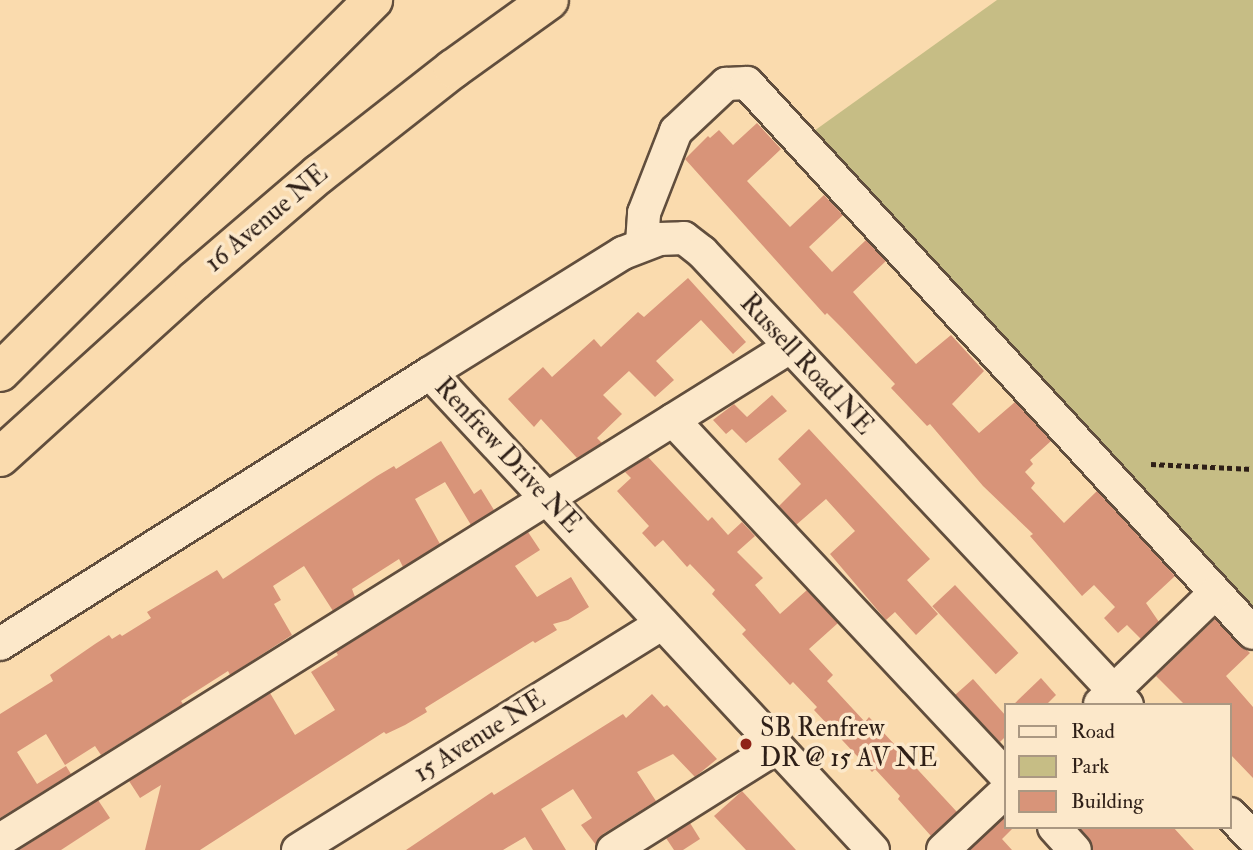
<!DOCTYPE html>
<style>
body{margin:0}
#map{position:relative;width:1253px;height:850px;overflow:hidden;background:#fadbae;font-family:"IM FELL Double Pica",serif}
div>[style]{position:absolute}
.green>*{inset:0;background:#c6bd85}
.building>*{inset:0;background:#d89479;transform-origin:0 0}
.path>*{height:4.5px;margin-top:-2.25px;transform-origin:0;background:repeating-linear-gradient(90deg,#2e1f17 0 5px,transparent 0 8.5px)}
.roads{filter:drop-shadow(2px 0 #614e3d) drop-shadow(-2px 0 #614e3d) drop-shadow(0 2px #614e3d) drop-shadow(0 -2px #614e3d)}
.minor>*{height:32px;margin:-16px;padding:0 16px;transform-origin:16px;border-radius:16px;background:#fce8ca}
.highway>*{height:38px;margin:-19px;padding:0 19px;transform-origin:19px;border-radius:19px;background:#fadbae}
.dots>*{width:19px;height:19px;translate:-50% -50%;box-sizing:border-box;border:4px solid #fce8ca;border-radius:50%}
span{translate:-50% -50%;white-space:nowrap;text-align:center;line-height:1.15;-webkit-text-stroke:7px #fce8ca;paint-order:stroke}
.street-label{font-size:26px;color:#2e1f17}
.poi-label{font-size:26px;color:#2e1f17}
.left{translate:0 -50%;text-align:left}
.legend{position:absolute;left:1004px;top:703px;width:228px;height:126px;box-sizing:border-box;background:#fce8ca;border:2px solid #aa9882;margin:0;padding:9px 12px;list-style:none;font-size:21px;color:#2e1f17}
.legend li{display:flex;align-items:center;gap:14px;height:35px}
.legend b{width:35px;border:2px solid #aa9882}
</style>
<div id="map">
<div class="green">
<i style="clip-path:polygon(997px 0,1253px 0,1253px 633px,800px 141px)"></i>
</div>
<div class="building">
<i style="clip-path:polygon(757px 123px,781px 149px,747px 181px,790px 227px,824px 195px,843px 215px,809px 247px,832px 272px,866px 240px,886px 261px,853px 292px,916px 364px,951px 335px,984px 371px,952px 404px,979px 433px,1015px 402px,1051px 441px,1030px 460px,1033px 464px,1025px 472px,1035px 483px,1031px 488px,1064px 523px,1097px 491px,1175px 576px,1146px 603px,1159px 622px,1141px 639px,1127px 625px,1118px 633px,1104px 618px,1115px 607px,1094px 585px,1082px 596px,1030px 536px,1033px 534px,983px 486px,930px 424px,927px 426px,891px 388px,895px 384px,842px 328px,827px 313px,825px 315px,685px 159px,708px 136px,710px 138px,719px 130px,733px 145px)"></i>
<i style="clip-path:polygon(688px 278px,746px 342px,733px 354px,701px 320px,656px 361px,674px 380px,655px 397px,629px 371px,603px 395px,622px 414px,597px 438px,602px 443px,577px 458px,541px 419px,534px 427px,508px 399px,543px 367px,552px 377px,594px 339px,601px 347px,638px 312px,644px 317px)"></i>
<i style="clip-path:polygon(772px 395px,787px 411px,746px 443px,732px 429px,726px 434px,713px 420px,734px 404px,747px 417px)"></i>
<i style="clip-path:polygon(809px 429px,930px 559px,907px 580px,938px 614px,916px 635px,895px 612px,886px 620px,830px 554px,855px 531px,826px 499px,796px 525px,779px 506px,801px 484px,778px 459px)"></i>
<i style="clip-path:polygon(441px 441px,474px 494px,481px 489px,494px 510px,471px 525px,445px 482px,415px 499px,440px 544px,403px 567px,399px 559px,352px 589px,355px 597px,333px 611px,304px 566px,273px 586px,281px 600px,274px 604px,292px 635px,230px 675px,228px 671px,181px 701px,183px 704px,101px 755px,95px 746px,65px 765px,46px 734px,17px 752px,37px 784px,66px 766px,71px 774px,0 818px,0 714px,53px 681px,50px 675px,95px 644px,109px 635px,112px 639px,120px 634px,122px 636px,151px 618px,147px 612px,217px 570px,223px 579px,377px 476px,394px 466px,396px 469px)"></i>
<i style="clip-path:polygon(648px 457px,708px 521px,712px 517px,728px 535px,742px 522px,755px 536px,737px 552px,763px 578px,755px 585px,780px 614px,807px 590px,838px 623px,809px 649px,833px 675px,827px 681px,865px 722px,869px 717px,957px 812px,931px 836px,898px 799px,900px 796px,875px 769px,872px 772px,814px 710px,817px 707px,793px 682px,790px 685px,742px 634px,746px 630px,712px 594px,715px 590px,690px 564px,687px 567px,663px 540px,655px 547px,642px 533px,649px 526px,617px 491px,631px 478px,625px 472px)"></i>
<i style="clip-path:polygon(528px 532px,540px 550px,515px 566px,537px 597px,571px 577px,589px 607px,568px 620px,553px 624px,557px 630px,535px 643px,533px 641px,425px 708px,427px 712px,405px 725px,386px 734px,384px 732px,200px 850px,145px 850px,161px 785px,140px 798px,129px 781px,270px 693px,295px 735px,335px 710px,311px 672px,338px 655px,336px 652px)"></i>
<i style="left:955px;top:585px;width:93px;height:31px;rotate:47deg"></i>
<i style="clip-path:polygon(1215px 619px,1250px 653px,1226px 676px,1253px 707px,1253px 778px,1230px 754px,1230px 705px,1185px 705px,1156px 676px)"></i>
<i style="clip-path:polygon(1041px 678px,1056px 695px,1046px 705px,1013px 705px)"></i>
<i style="clip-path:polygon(973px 679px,1006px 716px,1006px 736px,1000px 742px,955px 695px)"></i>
<i style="clip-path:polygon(652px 694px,664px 707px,667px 705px,717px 759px,695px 777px,673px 754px,637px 772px,656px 801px,603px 834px,596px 845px,581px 825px,592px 818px,573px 789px,541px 809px,566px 850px,533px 850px,525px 837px,503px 850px,406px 850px,492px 792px,494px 795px,623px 714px,626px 718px)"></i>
<i style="clip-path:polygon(742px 791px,796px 850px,746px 850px,714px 816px)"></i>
<i style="clip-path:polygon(98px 800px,110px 818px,61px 850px,19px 850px)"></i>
<i style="clip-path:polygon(1006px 816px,1006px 827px,1014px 827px,1002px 839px,1012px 850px,970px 850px)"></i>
<i style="clip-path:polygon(690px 823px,700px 839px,683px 850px,674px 850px,666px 838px)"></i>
<i style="clip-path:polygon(1079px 827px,1173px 827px,1194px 850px,1093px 850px,1089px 838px)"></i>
</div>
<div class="path">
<i style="left:1151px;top:464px;width:102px;rotate:2.8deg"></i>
</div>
<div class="roads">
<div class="minor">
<i style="left:642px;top:243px;width:30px;rotate:-86deg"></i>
<i style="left:644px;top:213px;width:88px;rotate:-68.7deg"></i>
<i style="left:676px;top:131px;width:69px;rotate:-43.2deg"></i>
<i style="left:726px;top:84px;width:21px;rotate:-3deg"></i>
<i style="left:747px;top:83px;width:747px;rotate:47.39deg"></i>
<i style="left:430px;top:373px;width:227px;rotate:-31.9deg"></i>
<i style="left:623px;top:253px;width:39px;rotate:-21deg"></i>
<i style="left:659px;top:239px;width:25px;rotate:-2deg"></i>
<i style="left:684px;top:238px;width:23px;rotate:38deg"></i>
<i style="left:702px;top:252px;width:621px;rotate:46.83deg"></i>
<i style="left:673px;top:420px;width:487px;rotate:46.9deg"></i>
<i style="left:0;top:644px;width:508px;rotate:-32.22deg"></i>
<i style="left:430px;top:373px;width:651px;rotate:47.12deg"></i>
<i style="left:1100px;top:704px;width:160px;rotate:-44deg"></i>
<i style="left:1230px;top:814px;width:33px;rotate:46deg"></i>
<i style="left:1054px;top:827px;width:31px;rotate:48deg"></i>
<i style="left:0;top:840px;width:931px;rotate:-31.97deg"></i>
<i style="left:298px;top:850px;width:429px;rotate:-31.9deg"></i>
<i style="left:613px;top:850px;width:194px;rotate:-32.1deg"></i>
<i style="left:943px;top:850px;width:86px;rotate:-43.1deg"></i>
</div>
<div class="highway">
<i style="left:0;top:372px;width:527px;rotate:-44.92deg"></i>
<i style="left:0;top:457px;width:262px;rotate:-42.2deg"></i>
<i style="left:194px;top:281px;width:165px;rotate:-40.6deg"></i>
<i style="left:319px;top:174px;width:170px;rotate:-38.1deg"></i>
<i style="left:453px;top:69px;width:118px;rotate:-35.7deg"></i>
</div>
</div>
<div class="dots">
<i style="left:746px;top:744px;background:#8f2418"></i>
</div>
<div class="street-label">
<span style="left:267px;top:219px;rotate:-40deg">16 Avenue NE</span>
<span style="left:806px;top:365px;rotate:47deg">Russell Road NE</span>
<span style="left:507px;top:456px;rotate:47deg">Renfrew Drive NE</span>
<span style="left:480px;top:737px;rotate:-32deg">15 Avenue NE</span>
</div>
<div class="poi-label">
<span class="left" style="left:760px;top:744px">SB Renfrew<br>DR @ 15 AV NE</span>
</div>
<ul class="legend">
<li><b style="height:9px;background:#fce8ca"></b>Road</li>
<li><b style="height:19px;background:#c6bd85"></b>Park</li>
<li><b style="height:19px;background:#d89479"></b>Building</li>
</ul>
</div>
